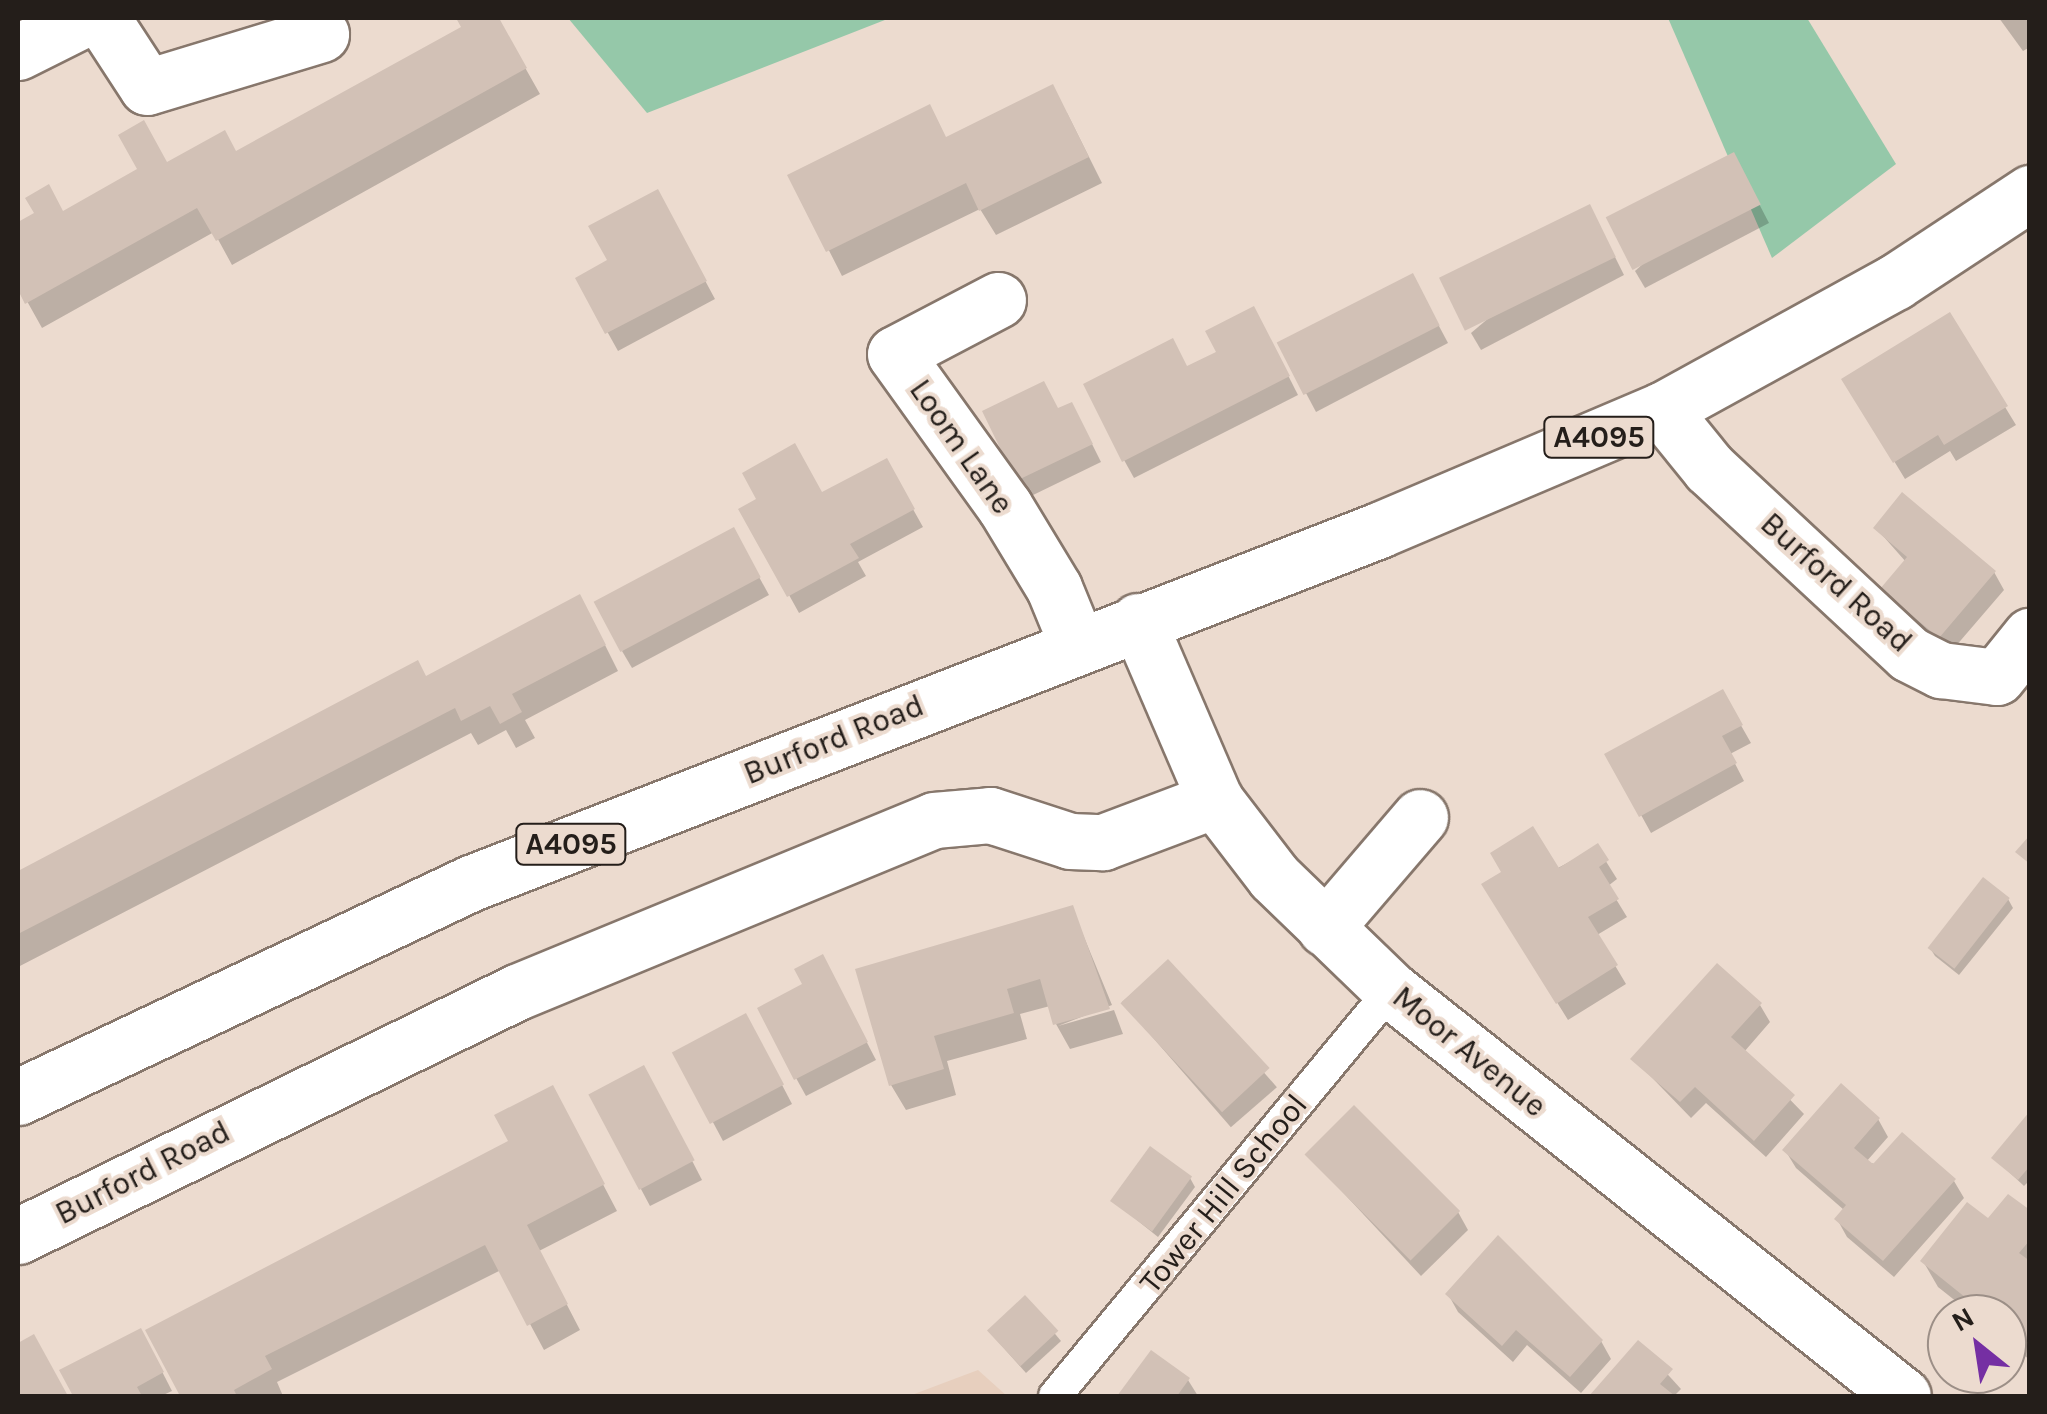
<!DOCTYPE html>
<style>
body{margin:0}
#map{position:relative;width:2047px;height:1414px;overflow:hidden;background:#ecdbcf;font-family:Karla,sans-serif}
div>[style]{position:absolute}
.built>*{inset:0;background:#e7cfbe}
.green>*{inset:0;background:#95c8a9}
.shadow>*{inset:0;background:#0003;transform-origin:0 0}
.building>*{inset:0;background:#d2c1b6;transform-origin:0 0}
.roads{filter:drop-shadow(2px 0 #87776c) drop-shadow(-2px 0 #87776c) drop-shadow(0 2px #87776c) drop-shadow(0 -2px #87776c)}
.lane>*{height:32px;margin:-16px;padding:0 16px;transform-origin:16px;border-radius:16px;background:#fff}
.street>*{height:55px;margin:-27.5px;padding:0 27.5px;transform-origin:27.5px;border-radius:27.5px;background:#fff}
.primary>*{height:55px;margin:-27.5px;padding:0 27.5px;transform-origin:27.5px;border-radius:27.5px;background:#fff}
span{translate:-50% -50%;white-space:nowrap;text-align:center;line-height:1.15;-webkit-text-stroke:8px #ecdbcf;paint-order:stroke}
.shield-label span{padding:2px 8px;background:#ecdbcf;border:2px solid;border-radius:8px;-webkit-text-stroke-width:0}
.shield-label{font-size:30px;color:#241e1a;font-weight:700}
.street-label{font-size:32px;color:#241e1a}
.frame{position:absolute;inset:0;border:20px solid #241e1a;pointer-events:none}
.north{position:absolute;left:1927px;top:1294px;width:100px;height:100px;box-sizing:border-box;background:#ecdbcf;border:2px solid #9c8f87;border-radius:50%;rotate:330deg;font-size:28px;font-weight:700;line-height:40px;text-align:center;color:#241e1a}
.north::after{content:'';display:block;margin:auto;width:35px;height:45px;background:#752fa3;clip-path:polygon(50% 0,100% 100%,50% 72%,0 100%)}
</style>
<div id="map">
<div class="built">
<i style="clip-path:polygon(978px 1370px,1007px 1396px,909px 1396px)"></i>
</div>
<div class="green">
<i style="clip-path:polygon(568px 18px,890px 18px,647px 113px)"></i>
<i style="clip-path:polygon(1668px 18px,1807px 18px,1896px 164px,1772px 258px)"></i>
</div>
<div class="shadow">
<i style="clip-path:polygon(458px 18px,497px 18px,540px 94px,232px 265px,214px 232px,42px 328px,18px 285px,18px 225px,37px 214px,63px 214px,167px 165px,236px 154px,464px 28px)"></i>
<i style="clip-path:polygon(1999px 18px,2030px 18px,2030px 47px,2023px 51px)"></i>
<i style="clip-path:polygon(1067px 113px,1102px 183px,996px 235px,980px 209px,842px 276px,791px 176px)"></i>
<i style="clip-path:polygon(1743px 173px,1769px 223px,1645px 288px,1635px 271px)"></i>
<i style="clip-path:polygon(667px 210px,715px 299px,618px 351px,578px 279px,610px 261px)"></i>
<i style="clip-path:polygon(1599px 225px,1624px 275px,1481px 350px,1471px 333px)"></i>
<i style="clip-path:polygon(1422px 294px,1448px 343px,1316px 412px,1281px 346px)"></i>
<i style="clip-path:polygon(1949px 315px,2016px 425px,1956px 461px,1950px 451px,1905px 479px,1855px 397px)"></i>
<i style="clip-path:polygon(1263px 326px,1298px 395px,1134px 478px,1124px 460px,1187px 369px)"></i>
<i style="clip-path:polygon(1081px 422px,1101px 462px,1029px 497px,1019px 480px)"></i>
<i style="clip-path:polygon(886px 461px,923px 527px,858px 562px,866px 576px,799px 613px,742px 510px,822px 496px)"></i>
<i style="clip-path:polygon(1876px 528px,1994px 572px,2004px 590px,1949px 654px,1893px 607px,1883px 589px,1906px 562px)"></i>
<i style="clip-path:polygon(733px 530px,769px 595px,632px 668px,622px 651px)"></i>
<i style="clip-path:polygon(594px 623px,618px 671px,525px 720px,535px 738px,516px 748px,506px 730px,478px 745px,471px 733px,18px 967px,18px 874px,417px 664px,426px 679px)"></i>
<i style="clip-path:polygon(1722px 692px,1751px 743px,1730px 754px,1744px 781px,1651px 833px,1608px 755px)"></i>
<i style="clip-path:polygon(1597px 847px,1617px 879px,1608px 886px,1627px 917px,1597px 935px,1626px 984px,1568px 1020px,1495px 902px)"></i>
<i style="clip-path:polygon(2008px 899px,2013px 908px,1959px 975px,1935px 956px,1930px 948px)"></i>
<i style="clip-path:polygon(1072px 908px,1112px 1005px,1058px 1026px,1114px 1010px,1123px 1034px,1070px 1049px,1056px 1024px,1050px 1006px,1020px 1014px,1027px 1039px,947px 1061px,956px 1095px,906px 1110px,891px 1085px,858px 970px)"></i>
<i style="left:1168px;top:962px;width:166px;height:61px;rotate:49deg"></i>
<i style="clip-path:polygon(832px 975px,876px 1060px,806px 1096px,796px 1078px,805px 985px)"></i>
<i style="clip-path:polygon(1760px 1005px,1770px 1022px,1744px 1052px,1804px 1114px,1766px 1157px,1706px 1103px,1691px 1118px,1634px 1059px)"></i>
<i style="clip-path:polygon(755px 1033px,792px 1104px,723px 1141px,676px 1053px)"></i>
<i style="clip-path:polygon(653px 1085px,702px 1180px,650px 1206px,591px 1095px)"></i>
<i style="clip-path:polygon(566px 1114px,617px 1211px,539px 1251px,580px 1330px,544px 1350px,501px 1270px,277px 1382px,283px 1396px,182px 1396px,148px 1331px)"></i>
<i style="clip-path:polygon(2030px 1115px,2030px 1180px,2024px 1186px,1994px 1158px)"></i>
<i style="clip-path:polygon(1878px 1119px,1888px 1137px,1866px 1162px,1954px 1181px,1964px 1198px,1894px 1277px,1847px 1237px,1837px 1219px,1844px 1210px,1796px 1168px,1785px 1150px)"></i>
<i style="clip-path:polygon(1308px 1155px,1458px 1212px,1468px 1230px,1421px 1276px)"></i>
<i style="clip-path:polygon(1190px 1178px,1195px 1187px,1158px 1237px,1112px 1200px)"></i>
<i style="clip-path:polygon(2030px 1214px,2030px 1360px,2007px 1342px,2007px 1314px,1972px 1314px,1938px 1287px,1923px 1261px,1989px 1222px)"></i>
<i style="clip-path:polygon(1448px 1294px,1601px 1341px,1611px 1359px,1581px 1393px,1527px 1345px,1513px 1362px,1458px 1312px)"></i>
<i style="clip-path:polygon(1025px 1298px,1061px 1341px,1026px 1373px,994px 1337px)"></i>
<i style="clip-path:polygon(1639px 1343px,1681px 1389px,1674px 1396px,1592px 1396px)"></i>
<i style="clip-path:polygon(150px 1348px,172px 1391px,161px 1396px,76px 1396px,63px 1371px)"></i>
<i style="clip-path:polygon(1152px 1353px,1188px 1380px,1198px 1396px,1120px 1396px)"></i>
</div>
<div class="building">
<i style="clip-path:polygon(456px 18px,499px 18px,527px 68px,216px 241px,197px 208px,25px 304px,18px 290px,18px 222px,34px 213px,25px 198px,49px 184px,63px 211px,137px 169px,118px 135px,144px 120px,167px 162px,225px 130px,236px 151px,461px 27px)"></i>
<i style="clip-path:polygon(1053px 84px,1089px 157px,979px 211px,966px 183px,826px 252px,787px 175px,930px 104px,946px 137px)"></i>
<i style="left:1734px;top:152px;width:59px;height:144px;rotate:63deg"></i>
<i style="clip-path:polygon(658px 189px,707px 281px,605px 334px,575px 278px,607px 260px,588px 226px)"></i>
<i style="left:1590px;top:204px;width:59px;height:168px;rotate:64deg"></i>
<i style="left:1413px;top:273px;width:59px;height:153px;rotate:63deg"></i>
<i style="clip-path:polygon(1254px 306px,1290px 376px,1122px 462px,1083px 384px,1173px 338px,1187px 366px,1216px 352px,1205px 331px)"></i>
<i style="clip-path:polygon(1950px 312px,2008px 406px,1944px 445px,1938px 435px,1893px 463px,1841px 379px)"></i>
<i style="clip-path:polygon(1044px 381px,1058px 408px,1072px 402px,1093px 444px,1016px 481px,982px 411px)"></i>
<i style="clip-path:polygon(795px 443px,822px 492px,887px 458px,915px 509px,850px 544px,859px 558px,787px 597px,738px 509px,756px 499px,742px 473px)"></i>
<i style="clip-path:polygon(1902px 492px,1996px 571px,1939px 638px,1880px 589px,1907px 557px,1873px 528px)"></i>
<i style="left:734px;top:527px;width:57px;height:159px;rotate:62deg"></i>
<i style="clip-path:polygon(580px 594px,606px 645px,512px 694px,522px 712px,500px 724px,490px 706px,461px 721px,455px 708px,18px 934px,18px 871px,418px 660px,426px 676px)"></i>
<i style="clip-path:polygon(1723px 689px,1743px 725px,1722px 736px,1737px 763px,1639px 817px,1604px 754px)"></i>
<i style="clip-path:polygon(1533px 826px,1559px 868px,1598px 843px,1609px 860px,1599px 867px,1619px 899px,1588px 917px,1618px 965px,1556px 1004px,1481px 884px,1501px 872px,1490px 853px)"></i>
<i style="clip-path:polygon(2030px 835px,2030px 864px,2015px 852px)"></i>
<i style="left:1983px;top:877px;width:34px;height:90px;rotate:38deg"></i>
<i style="clip-path:polygon(1073px 905px,1110px 1009px,1053px 1025px,1040px 979px,1007px 989px,1014px 1013px,934px 1036px,944px 1069px,889px 1086px,855px 969px)"></i>
<i style="clip-path:polygon(823px 954px,868px 1042px,794px 1080px,757px 1008px,802px 984px,794px 969px)"></i>
<i style="left:1168px;top:959px;width:149px;height:65px;rotate:47deg"></i>
<i style="clip-path:polygon(1717px 963px,1762px 1003px,1731px 1037px,1795px 1095px,1754px 1141px,1695px 1087px,1680px 1102px,1630px 1059px)"></i>
<i style="left:746px;top:1013px;width:81px;height:84px;rotate:62deg"></i>
<i style="left:644px;top:1065px;width:108px;height:63px;rotate:62deg"></i>
<i style="clip-path:polygon(1841px 1083px,1880px 1118px,1854px 1148px,1873px 1164px,1902px 1132px,1956px 1179px,1883px 1261px,1834px 1219px,1846px 1205px,1782px 1150px)"></i>
<i style="clip-path:polygon(553px 1085px,605px 1184px,527px 1225px,568px 1304px,527px 1326px,485px 1245px,265px 1356px,272px 1369px,234px 1390px,237px 1396px,180px 1396px,145px 1330px,508px 1141px,494px 1115px)"></i>
<i style="left:1354px;top:1105px;width:150px;height:70px;rotate:45deg"></i>
<i style="clip-path:polygon(2030px 1111px,2030px 1166px,2018px 1180px,1991px 1158px)"></i>
<i style="left:1150px;top:1146px;width:52px;height:68px;rotate:36deg"></i>
<i style="clip-path:polygon(2008px 1194px,2030px 1210px,2030px 1240px,2019px 1253px,2030px 1261px,2030px 1348px,2007px 1330px,2007px 1314px,1986px 1314px,1920px 1261px,1967px 1202px,1988px 1218px)"></i>
<i style="clip-path:polygon(1498px 1235px,1603px 1340px,1570px 1377px,1516px 1330px,1502px 1346px,1445px 1294px)"></i>
<i style="left:1025px;top:1295px;width:49px;height:52px;rotate:47deg"></i>
<i style="clip-path:polygon(141px 1328px,164px 1372px,137px 1387px,142px 1396px,73px 1396px,59px 1370px)"></i>
<i style="clip-path:polygon(34px 1334px,68px 1396px,18px 1396px,18px 1343px)"></i>
<i style="clip-path:polygon(1638px 1340px,1673px 1369px,1660px 1384px,1675px 1396px,1589px 1396px)"></i>
<i style="clip-path:polygon(1151px 1350px,1190px 1378px,1177px 1396px,1117px 1396px)"></i>
</div>
<div class="roads">
<div class="lane">
<i style="left:1055px;top:1396px;width:527px;rotate:-50.39deg"></i>
</div>
<div class="street">
<i style="left:102px;top:18px;width:82px;rotate:56.9deg"></i>
<i style="left:147px;top:87px;width:182px;rotate:-16.9deg"></i>
<i style="left:18px;top:52px;width:76px;rotate:-26.6deg"></i>
<i style="left:998px;top:300px;width:116px;rotate:152.3deg"></i>
<i style="left:895px;top:354px;width:188px;rotate:54.3deg"></i>
<i style="left:1005px;top:507px;width:95px;rotate:58.8deg"></i>
<i style="left:1054px;top:588px;width:61px;rotate:67.7deg"></i>
<i style="left:1662px;top:410px;width:75px;rotate:51deg"></i>
<i style="left:1709px;top:468px;width:273px;rotate:42.9deg"></i>
<i style="left:1909px;top:654px;width:36px;rotate:27deg"></i>
<i style="left:1941px;top:670px;width:56px;rotate:7.1deg"></i>
<i style="left:1997px;top:677px;width:53px;rotate:-51.2deg"></i>
<i style="left:1138px;top:621px;width:195px;rotate:66.7deg"></i>
<i style="left:1215px;top:800px;width:97px;rotate:52.5deg"></i>
<i style="left:1274px;top:877px;width:163px;rotate:44deg"></i>
<i style="left:1391px;top:990px;width:653px;rotate:38.41deg"></i>
<i style="left:1325px;top:928px;width:146px;rotate:-49.4deg"></i>
<i style="left:18px;top:1236px;width:555px;rotate:-26.06deg"></i>
<i style="left:517px;top:992px;width:451px;rotate:-22.4deg"></i>
<i style="left:934px;top:820px;width:56px;rotate:-5.1deg"></i>
<i style="left:990px;top:815px;width:84px;rotate:18deg"></i>
<i style="left:1070px;top:841px;width:33px;rotate:2deg"></i>
<i style="left:1103px;top:842px;width:120px;rotate:-20.6deg"></i>
</div>
<div class="primary">
<i style="left:18px;top:1097px;width:501px;rotate:-25.29deg"></i>
<i style="left:471px;top:883px;width:974px;rotate:-21.24deg"></i>
<i style="left:1379px;top:530px;width:307px;rotate:-23deg"></i>
<i style="left:1662px;top:410px;width:266px;rotate:-28.8deg"></i>
<i style="left:1895px;top:282px;width:162px;rotate:-33.4deg"></i>
</div>
</div>
<div class="shield-label">
<span style="left:1599px;top:437px">A4095</span>
<span style="left:571px;top:844px">A4095</span>
</div>
<div class="street-label">
<span style="left:961px;top:447px;rotate:55deg">Loom Lane</span>
<span style="left:1836px;top:583px;rotate:42deg">Burford Road</span>
<span style="left:834px;top:740px;rotate:-22deg">Burford Road</span>
<span style="left:1469px;top:1052px;rotate:39deg">Moor Avenue</span>
<span style="left:143px;top:1173px;rotate:-27deg">Burford Road</span>
<span style="left:1224px;top:1194px;rotate:-51deg">Tower Hill School</span>
</div>
<div class="frame"></div>
<div class="north">N</div>
</div>
